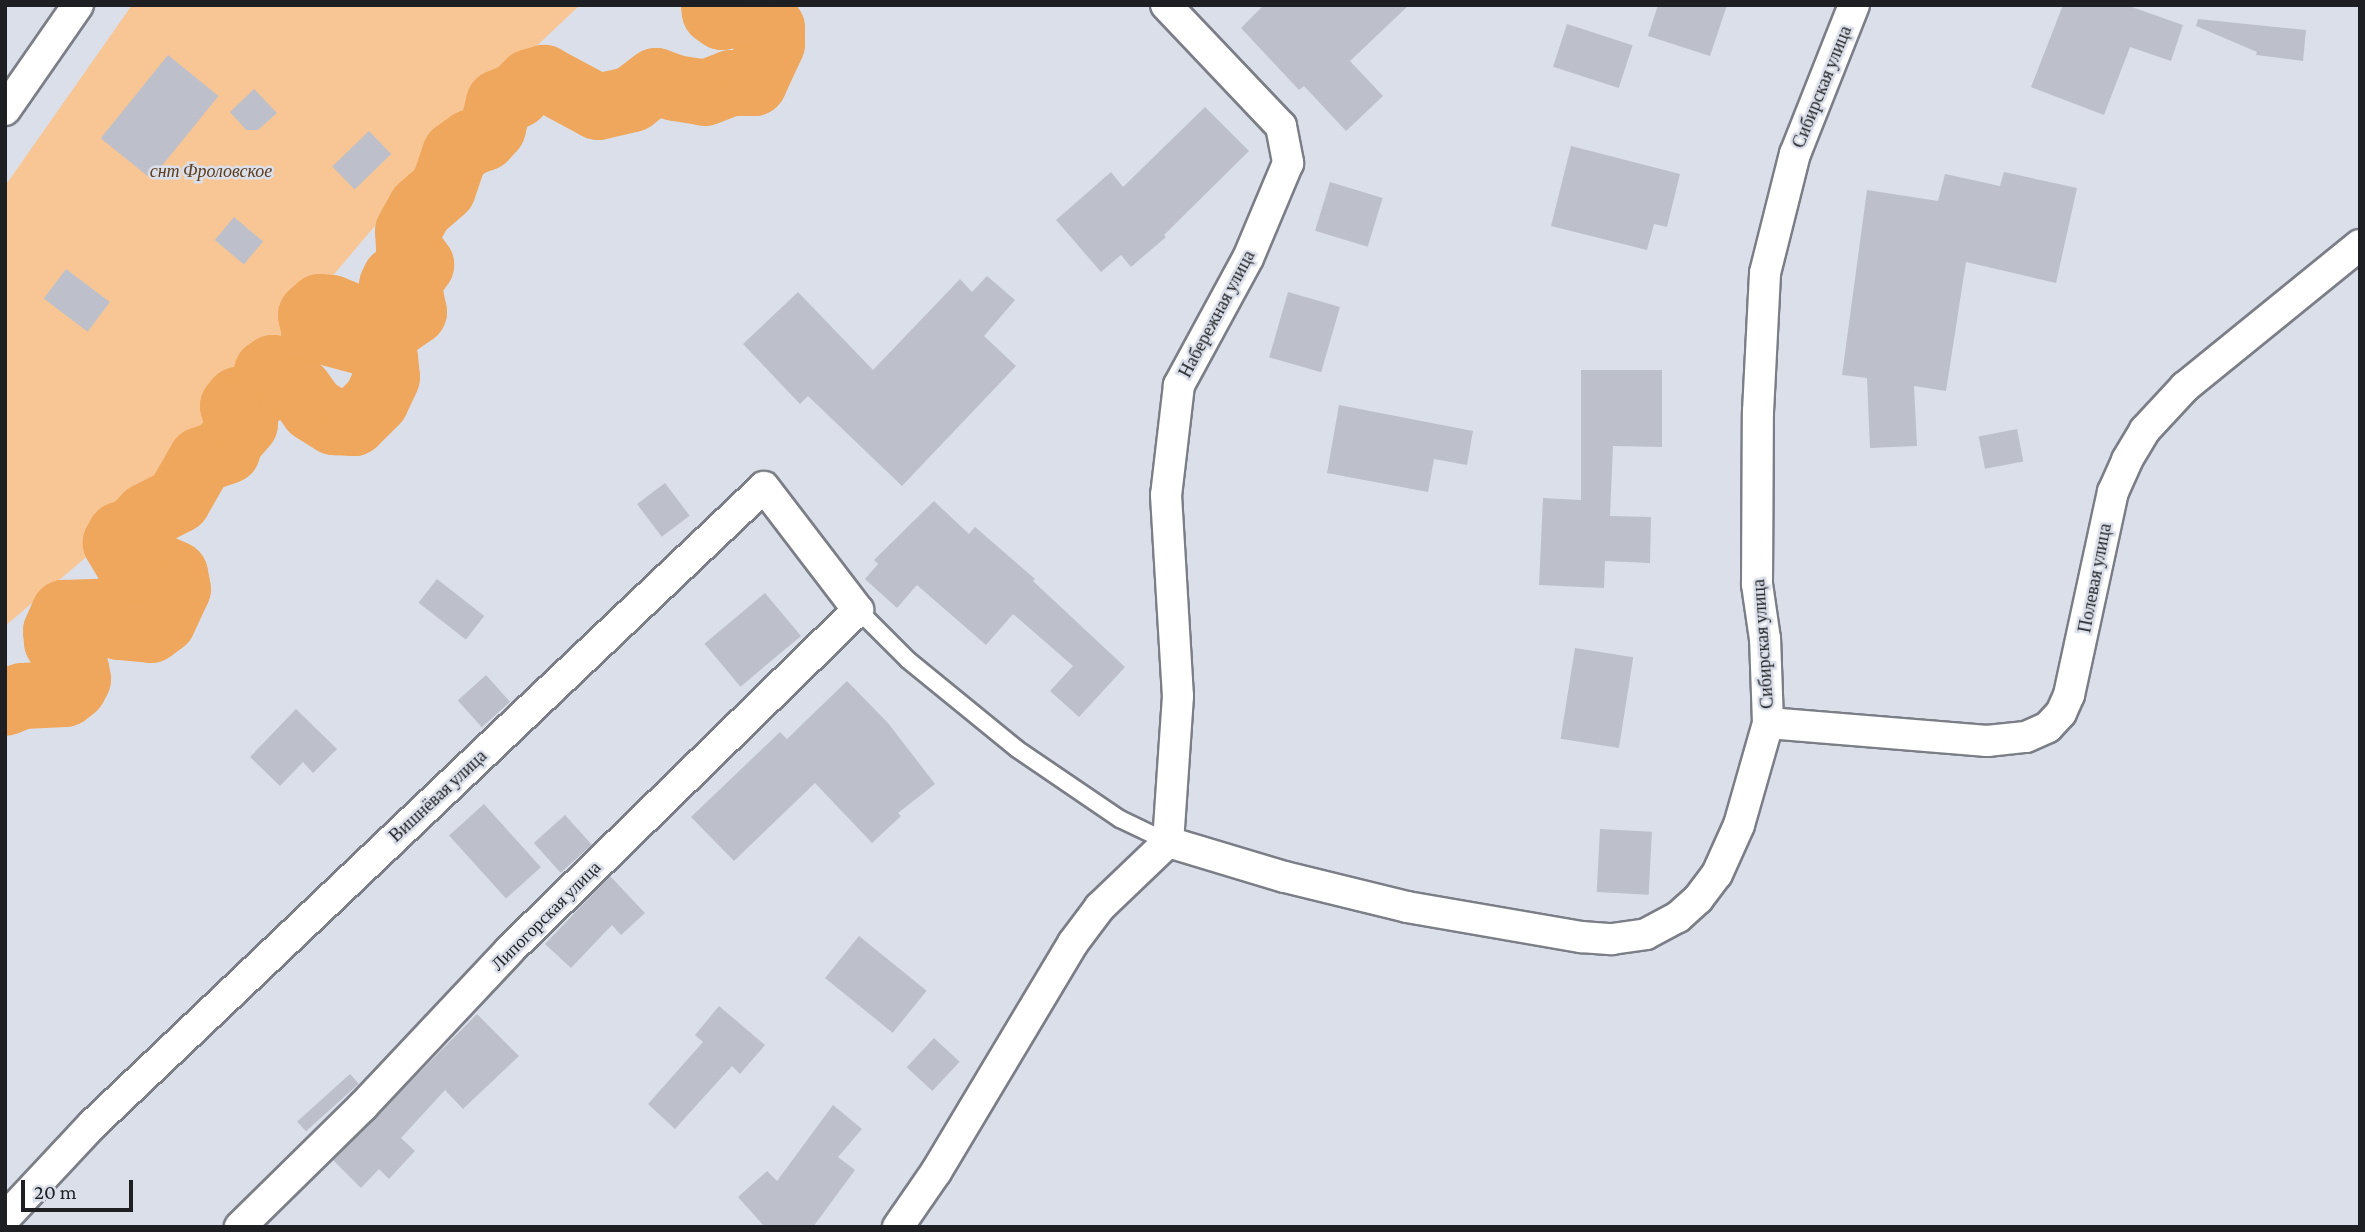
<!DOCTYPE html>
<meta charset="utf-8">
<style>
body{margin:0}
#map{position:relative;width:2365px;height:1232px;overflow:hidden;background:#dbdfe9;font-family:"Crimson Pro",serif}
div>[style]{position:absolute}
.green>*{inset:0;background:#f8c694}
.river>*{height:66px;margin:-33px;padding:0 33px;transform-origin:33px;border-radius:33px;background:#eea75c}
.building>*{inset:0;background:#bdc0ca;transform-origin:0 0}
.roads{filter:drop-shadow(2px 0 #7b7e87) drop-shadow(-2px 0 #7b7e87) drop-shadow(0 2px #7b7e87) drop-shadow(0 -2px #7b7e87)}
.lane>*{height:16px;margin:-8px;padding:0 8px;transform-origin:8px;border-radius:8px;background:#fff}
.street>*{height:30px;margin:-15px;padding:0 15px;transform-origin:15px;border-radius:15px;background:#fff}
span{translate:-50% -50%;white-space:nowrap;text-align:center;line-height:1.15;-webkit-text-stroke:5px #dbdfe9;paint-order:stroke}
.street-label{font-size:18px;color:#1d1f22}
.park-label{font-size:18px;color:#5c3e1f;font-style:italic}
.frame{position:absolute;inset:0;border:7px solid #1d1f22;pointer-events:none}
.scale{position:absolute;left:21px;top:1180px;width:112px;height:32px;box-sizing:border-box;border:4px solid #1d1f22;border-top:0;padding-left:9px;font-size:21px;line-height:24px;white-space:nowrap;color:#1d1f22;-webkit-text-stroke:5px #dbdfe9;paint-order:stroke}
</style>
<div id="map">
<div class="green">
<i style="clip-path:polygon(132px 5px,580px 5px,488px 92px,118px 530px,5px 626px,5px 186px)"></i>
</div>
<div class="river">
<i style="left:5px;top:703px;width:18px;rotate:-22deg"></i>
<i style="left:22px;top:696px;width:43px;rotate:-2.7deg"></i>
<i style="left:65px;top:694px;width:11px;rotate:-38deg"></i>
<i style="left:74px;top:687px;width:9px;rotate:-63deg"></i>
<i style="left:78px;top:679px;width:10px;rotate:-101deg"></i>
<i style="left:76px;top:669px;width:33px;rotate:-125deg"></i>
<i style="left:57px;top:642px;width:11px;rotate:-95deg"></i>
<i style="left:56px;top:631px;width:20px;rotate:-66deg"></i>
<i style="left:64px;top:613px;width:37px;rotate:-2deg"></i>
<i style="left:101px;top:612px;width:23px;rotate:40deg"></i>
<i style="left:119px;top:627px;width:32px;rotate:5deg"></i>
<i style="left:151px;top:630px;width:15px;rotate:-37deg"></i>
<i style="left:163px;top:621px;width:35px;rotate:-65deg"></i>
<i style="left:178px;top:589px;width:15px;rotate:-101deg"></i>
<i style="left:175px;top:574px;width:20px;rotate:-156deg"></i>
<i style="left:157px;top:566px;width:20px;rotate:174deg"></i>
<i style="left:137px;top:568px;width:9px;rotate:-159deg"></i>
<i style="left:129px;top:565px;width:26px;rotate:-121deg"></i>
<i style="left:116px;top:543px;width:9px;rotate:-63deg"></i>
<i style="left:120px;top:535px;width:15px;rotate:-20deg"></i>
<i style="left:134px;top:530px;width:19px;rotate:-47deg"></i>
<i style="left:147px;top:516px;width:35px;rotate:-27deg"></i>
<i style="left:178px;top:500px;width:46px;rotate:-60.1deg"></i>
<i style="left:201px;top:460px;width:28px;rotate:-19deg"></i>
<i style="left:227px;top:451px;width:7px;rotate:-82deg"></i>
<i style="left:228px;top:444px;width:26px;rotate:-50deg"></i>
<i style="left:245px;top:424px;width:8px;rotate:-90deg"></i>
<i style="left:245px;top:416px;width:10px;rotate:-163deg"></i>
<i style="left:235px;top:413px;width:7px;rotate:-106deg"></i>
<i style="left:233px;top:406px;width:8px;rotate:-50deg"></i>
<i style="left:238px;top:400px;width:21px;rotate:-14deg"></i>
<i style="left:258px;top:395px;width:8px;rotate:-40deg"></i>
<i style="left:264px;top:390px;width:18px;rotate:-81deg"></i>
<i style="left:267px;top:372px;width:7px;rotate:-34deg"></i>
<i style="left:273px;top:368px;width:8px;rotate:14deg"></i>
<i style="left:281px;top:370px;width:18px;rotate:61deg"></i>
<i style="left:290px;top:386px;width:11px;rotate:27deg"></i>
<i style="left:300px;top:391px;width:22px;rotate:54deg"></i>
<i style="left:313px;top:409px;width:25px;rotate:32deg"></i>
<i style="left:334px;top:422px;width:20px;rotate:3deg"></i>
<i style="left:354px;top:423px;width:31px;rotate:-45deg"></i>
<i style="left:376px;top:401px;width:26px;rotate:-65deg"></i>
<i style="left:387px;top:377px;width:19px;rotate:-96deg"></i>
<i style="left:385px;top:358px;width:23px;rotate:-140deg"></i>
<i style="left:367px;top:343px;width:55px;rotate:-165.2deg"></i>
<i style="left:314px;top:329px;width:14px;rotate:-102deg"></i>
<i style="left:311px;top:315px;width:12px;rotate:-42deg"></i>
<i style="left:320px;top:307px;width:11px;rotate:5deg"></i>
<i style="left:331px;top:308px;width:54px;rotate:21.8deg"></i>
<i style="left:381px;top:328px;width:10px"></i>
<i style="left:391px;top:328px;width:28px;rotate:-35deg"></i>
<i style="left:414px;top:312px;width:14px;rotate:-102deg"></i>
<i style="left:411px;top:298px;width:15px;rotate:-160deg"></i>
<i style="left:397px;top:293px;width:9px;rotate:-122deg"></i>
<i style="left:392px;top:285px;width:7px;rotate:-63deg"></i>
<i style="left:395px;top:279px;width:18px;rotate:-9deg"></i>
<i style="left:413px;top:276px;width:14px;rotate:-54deg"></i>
<i style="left:421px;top:265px;width:21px;rotate:-125deg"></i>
<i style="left:409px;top:248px;width:17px;rotate:-93deg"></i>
<i style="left:408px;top:231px;width:26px;rotate:-61deg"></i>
<i style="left:421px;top:208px;width:29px;rotate:-41deg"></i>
<i style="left:443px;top:189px;width:37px;rotate:-71deg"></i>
<i style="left:455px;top:154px;width:19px;rotate:-36deg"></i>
<i style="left:470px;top:143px;width:15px;rotate:-20deg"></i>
<i style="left:484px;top:138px;width:13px;rotate:-48deg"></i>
<i style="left:493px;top:128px;width:26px;rotate:-77deg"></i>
<i style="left:499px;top:103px;width:20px;rotate:-24deg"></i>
<i style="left:517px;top:95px;width:18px;rotate:-45deg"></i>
<i style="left:530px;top:82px;width:15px;rotate:-16deg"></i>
<i style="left:544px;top:78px;width:61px;rotate:28.2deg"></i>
<i style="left:598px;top:107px;width:35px;rotate:-13deg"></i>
<i style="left:632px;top:99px;width:30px;rotate:-37deg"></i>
<i style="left:656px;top:81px;width:20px;rotate:20deg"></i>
<i style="left:675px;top:88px;width:30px;rotate:9deg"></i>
<i style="left:705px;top:93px;width:28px;rotate:-21deg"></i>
<i style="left:731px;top:83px;width:23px"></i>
<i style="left:754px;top:83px;width:43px;rotate:-65.2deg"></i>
<i style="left:772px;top:44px;width:16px;rotate:-90deg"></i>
<i style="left:772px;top:28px;width:23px;rotate:-142deg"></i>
<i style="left:754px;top:14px;width:13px;rotate:-176deg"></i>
<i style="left:741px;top:13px;width:19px;rotate:168deg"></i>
<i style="left:722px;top:17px;width:9px;rotate:-144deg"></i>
<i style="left:715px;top:12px;width:7px;rotate:-98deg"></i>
</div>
<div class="building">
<i style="clip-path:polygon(1264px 5px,1409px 5px,1350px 61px,1383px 96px,1346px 131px,1304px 86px,1299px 90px,1241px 28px)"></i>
<i style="clip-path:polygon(1658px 5px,1727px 5px,1710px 56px,1648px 36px)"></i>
<i style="clip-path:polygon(2063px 5px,2126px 5px,2183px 25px,2171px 61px,2130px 47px,2104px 115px,2031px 87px)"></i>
<i style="clip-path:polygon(2198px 19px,2306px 30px,2303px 61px,2256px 55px,2257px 52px,2196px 26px)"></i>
<i style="left:1567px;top:24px;width:69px;height:45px;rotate:18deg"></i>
<i style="left:168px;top:55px;width:65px;height:107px;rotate:39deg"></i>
<i style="clip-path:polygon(254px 89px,277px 113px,258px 130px,246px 130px,230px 112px)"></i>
<i style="clip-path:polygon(1205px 107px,1249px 151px,1164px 235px,1166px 237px,1131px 267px,1121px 255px,1101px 272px,1056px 220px,1111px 172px,1123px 187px)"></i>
<i style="left:369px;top:131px;width:32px;height:51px;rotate:46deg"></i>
<i style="clip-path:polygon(1571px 146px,1680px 174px,1667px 227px,1654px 224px,1647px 250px,1551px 226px)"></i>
<i style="clip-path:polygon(2004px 172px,2077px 188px,2056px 283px,1966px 262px,1946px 391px,1914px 386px,1917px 446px,1870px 448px,1867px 378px,1842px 375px,1867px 190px,1938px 201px,1945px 174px,2000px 186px)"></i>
<i style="left:1330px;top:182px;width:55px;height:51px;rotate:17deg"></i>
<i style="left:234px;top:217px;width:38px;height:30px;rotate:40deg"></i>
<i style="left:66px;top:269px;width:55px;height:37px;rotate:37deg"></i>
<i style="clip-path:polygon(987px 276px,1015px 300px,984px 336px,1016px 366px,902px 486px,808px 396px,800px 404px,743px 344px,798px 292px,873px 370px,960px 279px,972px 292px)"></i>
<i style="left:1288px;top:292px;width:54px;height:68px;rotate:16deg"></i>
<i style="clip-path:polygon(1581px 370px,1662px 370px,1662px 447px,1613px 446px,1610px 516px,1651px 517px,1650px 563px,1605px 561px,1604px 588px,1539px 585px,1543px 498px,1581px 500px)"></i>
<i style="clip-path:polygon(1339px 405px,1473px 431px,1467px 465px,1434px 459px,1428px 492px,1327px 473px)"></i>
<i style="left:2017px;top:429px;width:33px;height:39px;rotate:79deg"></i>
<i style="left:665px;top:483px;width:41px;height:35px;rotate:53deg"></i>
<i style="clip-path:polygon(934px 501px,969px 534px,975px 527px,1035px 579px,1033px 581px,1125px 667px,1079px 717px,1050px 691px,1073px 666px,1013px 614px,986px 645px,917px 585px,897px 608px,865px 579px,878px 564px,874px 560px)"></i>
<i style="left:437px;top:579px;width:60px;height:30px;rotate:38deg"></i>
<i style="left:765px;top:593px;width:56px;height:79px;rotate:50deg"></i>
<i style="left:1575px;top:648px;width:59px;height:92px;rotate:9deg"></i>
<i style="left:486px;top:675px;width:36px;height:38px;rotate:48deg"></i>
<i style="clip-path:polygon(847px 681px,888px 723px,935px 784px,898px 813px,901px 816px,872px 843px,815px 783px,734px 861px,691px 817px,780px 732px,787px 739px)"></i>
<i style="clip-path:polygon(296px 709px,337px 749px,313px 773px,303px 762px,280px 786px,250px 757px)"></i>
<i style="left:484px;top:804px;width:85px;height:47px;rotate:48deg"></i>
<i style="left:565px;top:815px;width:40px;height:42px;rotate:48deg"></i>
<i style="left:1600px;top:829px;width:52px;height:63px;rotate:3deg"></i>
<i style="clip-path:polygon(610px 876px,645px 913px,621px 935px,612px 925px,571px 968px,545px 944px)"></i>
<i style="left:859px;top:936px;width:87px;height:54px;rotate:39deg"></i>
<i style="clip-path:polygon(719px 1006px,765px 1045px,740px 1074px,732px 1066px,675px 1129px,648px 1104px,703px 1042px,695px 1035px)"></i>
<i style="clip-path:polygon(477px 1014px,519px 1056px,463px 1109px,445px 1090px,401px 1138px,415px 1151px,389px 1179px,379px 1169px,361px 1188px,333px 1160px)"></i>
<i style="left:934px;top:1038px;width:35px;height:40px;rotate:43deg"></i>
<i style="left:350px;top:1074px;width:13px;height:71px;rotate:48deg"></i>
<i style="clip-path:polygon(833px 1105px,862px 1129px,838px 1157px,855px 1170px,813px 1227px,765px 1227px,738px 1197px,767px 1171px,777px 1181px)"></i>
</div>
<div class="roads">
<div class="lane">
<i style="left:858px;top:610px;width:71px;rotate:45deg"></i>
<i style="left:908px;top:660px;width:141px;rotate:39.2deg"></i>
<i style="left:1017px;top:749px;width:125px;rotate:34.2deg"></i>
<i style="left:1120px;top:819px;width:53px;rotate:25.6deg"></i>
</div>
<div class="street">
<i style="left:1166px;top:5px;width:167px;rotate:46.5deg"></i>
<i style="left:1281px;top:126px;width:38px;rotate:79deg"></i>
<i style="left:1288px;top:163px;width:103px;rotate:112.8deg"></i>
<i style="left:1248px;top:258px;width:145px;rotate:118.5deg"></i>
<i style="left:1179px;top:385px;width:111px;rotate:96.7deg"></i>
<i style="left:1166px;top:495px;width:201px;rotate:86.6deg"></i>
<i style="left:1178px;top:696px;width:146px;rotate:93.9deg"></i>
<i style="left:5px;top:110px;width:128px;rotate:-55.2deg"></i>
<i style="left:1768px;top:723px;width:220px;rotate:4.7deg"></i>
<i style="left:1987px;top:741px;width:39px;rotate:-6deg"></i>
<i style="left:2026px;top:737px;width:24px;rotate:-24deg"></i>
<i style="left:2048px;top:727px;width:19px;rotate:-47deg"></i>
<i style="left:2061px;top:713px;width:20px;rotate:-66deg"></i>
<i style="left:2069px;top:695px;width:208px;rotate:-77.8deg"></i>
<i style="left:2113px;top:492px;width:35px;rotate:-66deg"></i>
<i style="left:2127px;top:460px;width:35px;rotate:-59deg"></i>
<i style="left:2145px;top:430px;width:59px;rotate:-47.1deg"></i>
<i style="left:2185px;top:387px;width:225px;rotate:-39.1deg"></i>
<i style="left:1168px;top:842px;width:122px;rotate:16.7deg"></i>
<i style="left:1285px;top:877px;width:126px;rotate:13.8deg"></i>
<i style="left:1407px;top:907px;width:177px;rotate:9.8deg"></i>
<i style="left:1581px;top:937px;width:31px;rotate:4deg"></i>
<i style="left:1612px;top:939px;width:34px;rotate:-8deg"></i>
<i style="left:1646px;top:934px;width:36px;rotate:-28deg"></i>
<i style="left:1678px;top:917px;width:27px;rotate:-42deg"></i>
<i style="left:1698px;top:899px;width:31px;rotate:-53deg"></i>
<i style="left:1717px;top:874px;width:54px;rotate:-65.8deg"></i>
<i style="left:1739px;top:825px;width:106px;rotate:-74.1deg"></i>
<i style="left:1768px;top:723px;width:84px;rotate:-92deg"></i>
<i style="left:1765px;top:639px;width:56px;rotate:-98.3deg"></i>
<i style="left:1757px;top:584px;width:172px;rotate:-89.7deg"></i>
<i style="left:1758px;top:412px;width:139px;rotate:-87.1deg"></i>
<i style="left:1765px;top:273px;width:123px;rotate:-75.9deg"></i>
<i style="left:1795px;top:154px;width:160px;rotate:-68.4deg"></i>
<i style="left:5px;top:1218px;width:129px;rotate:-46.9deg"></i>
<i style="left:93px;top:1124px;width:925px;rotate:-43.51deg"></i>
<i style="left:764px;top:487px;width:155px;rotate:52.6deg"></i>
<i style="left:858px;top:610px;width:488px;rotate:135.7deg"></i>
<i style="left:509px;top:951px;width:213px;rotate:133.3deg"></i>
<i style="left:363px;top:1106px;width:173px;rotate:135.5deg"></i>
<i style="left:898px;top:1227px;width:67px;rotate:-55.4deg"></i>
<i style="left:936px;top:1172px;width:267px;rotate:-59.1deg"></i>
<i style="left:1073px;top:943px;width:45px;rotate:-53.1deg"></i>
<i style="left:1100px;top:907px;width:94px;rotate:-43.7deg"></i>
</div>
</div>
<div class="street-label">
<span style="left:1822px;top:87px;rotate:-68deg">Сибирская улица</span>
<span style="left:1217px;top:314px;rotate:-62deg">Набережная улица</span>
<span style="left:2095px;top:578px;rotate:-79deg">Полевая улица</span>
<span style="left:1763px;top:644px;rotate:-94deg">Сибирская улица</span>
<span style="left:438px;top:796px;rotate:-43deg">Вишнёвая улица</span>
<span style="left:546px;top:916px;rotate:-45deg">Липогорская улица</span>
</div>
<div class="park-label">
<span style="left:211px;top:171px">снт Фроловское</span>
</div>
<div class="frame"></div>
<div class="scale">20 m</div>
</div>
